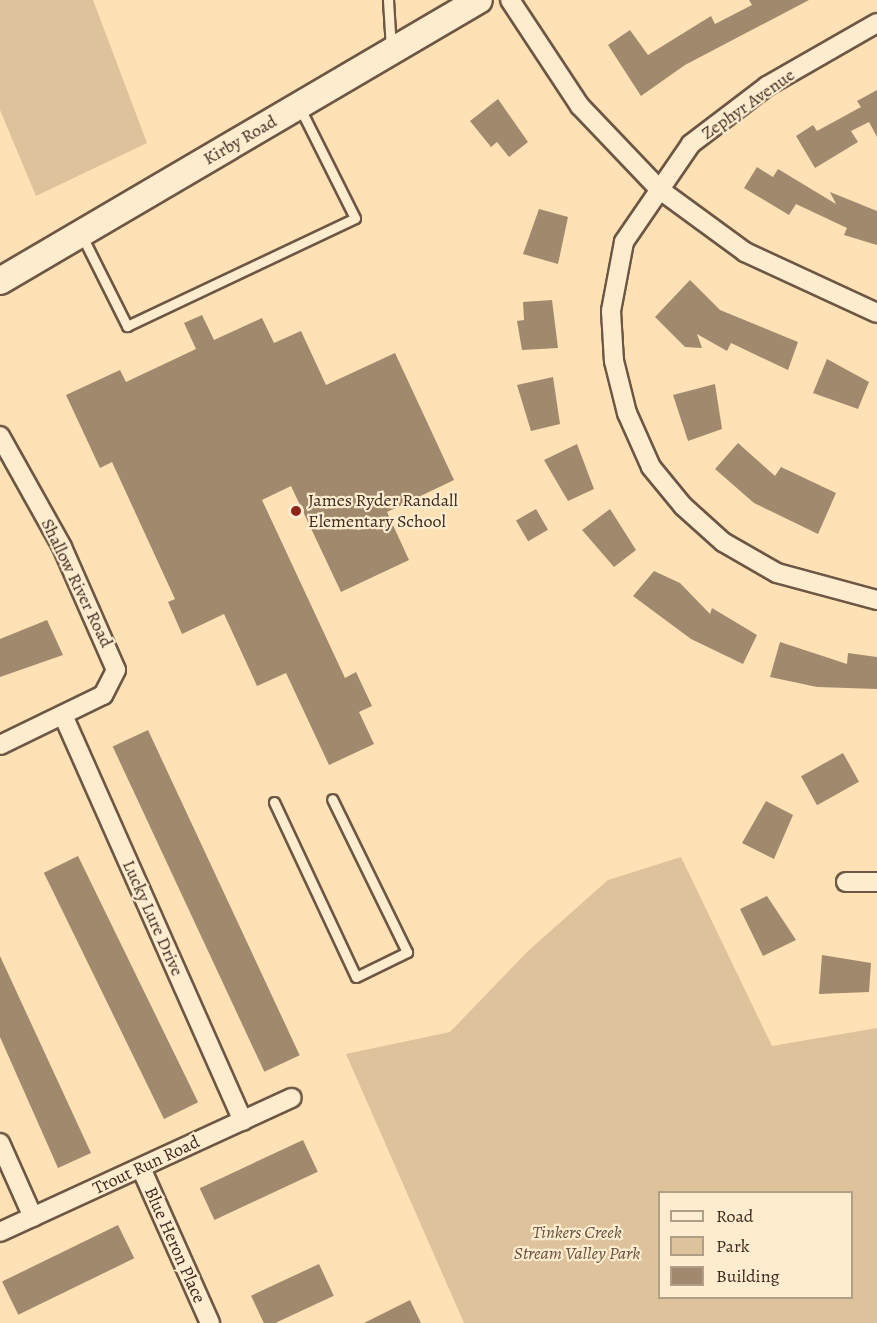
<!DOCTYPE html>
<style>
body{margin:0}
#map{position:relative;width:877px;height:1323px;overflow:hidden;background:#fee1b5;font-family:Alegreya,serif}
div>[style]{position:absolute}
.green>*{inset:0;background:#ddc29c}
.building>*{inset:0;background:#a1896d;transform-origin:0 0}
.roads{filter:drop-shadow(2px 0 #6d5744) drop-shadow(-2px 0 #6d5744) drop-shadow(0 2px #6d5744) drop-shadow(0 -2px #6d5744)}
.lane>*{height:9px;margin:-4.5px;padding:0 4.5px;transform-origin:4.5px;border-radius:4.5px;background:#feeccf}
.street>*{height:18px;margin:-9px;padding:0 9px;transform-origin:9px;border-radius:9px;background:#feeccf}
.secondary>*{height:26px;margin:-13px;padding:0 13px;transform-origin:13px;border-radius:13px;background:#feeccf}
.dots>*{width:16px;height:16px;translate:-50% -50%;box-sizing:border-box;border:3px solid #feeccf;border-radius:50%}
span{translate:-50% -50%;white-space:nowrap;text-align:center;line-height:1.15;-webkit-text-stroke:4.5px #feeccf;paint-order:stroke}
.street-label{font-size:18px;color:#3d291f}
.poi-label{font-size:18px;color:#3d291f}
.left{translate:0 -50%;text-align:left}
.park-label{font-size:18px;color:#654f3e;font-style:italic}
.legend{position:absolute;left:658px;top:1191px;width:195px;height:108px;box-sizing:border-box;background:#feeccf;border:2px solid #b19e89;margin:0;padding:8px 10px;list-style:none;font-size:18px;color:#3d291f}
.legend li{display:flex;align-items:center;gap:12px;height:30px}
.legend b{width:30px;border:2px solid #b19e89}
</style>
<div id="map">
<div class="green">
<i style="clip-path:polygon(0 0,93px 0,147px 143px,36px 196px,0 110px)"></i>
<i style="clip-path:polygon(evenodd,681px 857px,772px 1046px,877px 1028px,877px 1323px,464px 1323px,346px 1054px,450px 1032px,528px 951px,608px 880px,681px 857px,660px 1192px,852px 1192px,852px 1298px,660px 1298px,660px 1192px)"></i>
</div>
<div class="building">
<i style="clip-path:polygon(749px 0,809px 0,685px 65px,641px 96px,608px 45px,630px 30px,648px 55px,711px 16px,715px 24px,752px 5px)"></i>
<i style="clip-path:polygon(877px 90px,877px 137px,869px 122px,851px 131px,858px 142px,815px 168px,796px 136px,813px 125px,817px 131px,861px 107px,857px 101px)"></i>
<i style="clip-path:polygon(498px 99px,528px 142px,509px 157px,497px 142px,491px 147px,470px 121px)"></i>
<i style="clip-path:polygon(757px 167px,773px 177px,778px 169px,836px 204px,830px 192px,877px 211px,877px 245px,844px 235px,847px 228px,796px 204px,789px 215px,744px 188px)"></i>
<i style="clip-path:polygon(539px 209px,568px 217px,558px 264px,523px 254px)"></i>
<i style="clip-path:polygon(690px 280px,720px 310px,798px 342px,788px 370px,731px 343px,727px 351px,697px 334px,702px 348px,685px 347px,655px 317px)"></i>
<i style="clip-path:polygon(552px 300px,558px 348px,522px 350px,517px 321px,524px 320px,523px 302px)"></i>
<i style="clip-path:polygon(202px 315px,214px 340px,262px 318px,274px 343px,301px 331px,326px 385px,395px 353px,454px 480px,387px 512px,409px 560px,341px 592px,291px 486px,262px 500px,345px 678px,356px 672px,372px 706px,359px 712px,374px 744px,329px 765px,286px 673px,257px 686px,224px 614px,182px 634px,168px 602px,175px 599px,112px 462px,100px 468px,66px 395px,120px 370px,126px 382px,196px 349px,184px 323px)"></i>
<i style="clip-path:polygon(827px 359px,869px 382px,858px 409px,813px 393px)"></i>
<i style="clip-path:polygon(553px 377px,560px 424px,531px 431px,517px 385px)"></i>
<i style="clip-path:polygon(715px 384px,722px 429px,688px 441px,673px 395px)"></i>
<i style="clip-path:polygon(738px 443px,775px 476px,781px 467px,836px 493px,818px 534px,754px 503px,715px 469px)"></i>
<i style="clip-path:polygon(577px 444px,594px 489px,568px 501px,544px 460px)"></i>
<i style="left:536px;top:509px;width:24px;height:23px;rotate:60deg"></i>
<i style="clip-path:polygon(610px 509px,636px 550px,614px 567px,582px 530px)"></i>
<i style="clip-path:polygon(654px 571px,680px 583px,710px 614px,712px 608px,757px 635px,743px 664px,691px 639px,633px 596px)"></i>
<i style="clip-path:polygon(47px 620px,63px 655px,0 677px,0 639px)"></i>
<i style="clip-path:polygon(780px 642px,847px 664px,848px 653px,877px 657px,877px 689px,817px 687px,770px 677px)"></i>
<i style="left:148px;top:730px;width:359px;height:39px;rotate:65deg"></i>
<i style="left:843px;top:753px;width:33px;height:48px;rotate:61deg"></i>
<i style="clip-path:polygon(766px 801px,793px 815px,774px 859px,742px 843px)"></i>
<i style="left:78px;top:856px;width:274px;height:38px;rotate:64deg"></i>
<i style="clip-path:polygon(767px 896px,796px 940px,763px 956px,740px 909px)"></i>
<i style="clip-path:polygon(822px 955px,871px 963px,869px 992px,819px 994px)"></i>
<i style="clip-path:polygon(0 956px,91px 1153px,58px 1168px,0 1037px)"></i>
<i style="left:303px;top:1140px;width:35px;height:114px;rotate:65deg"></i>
<i style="left:118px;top:1225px;width:37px;height:129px;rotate:64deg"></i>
<i style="left:319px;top:1264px;width:35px;height:75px;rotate:65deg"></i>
<i style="clip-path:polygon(410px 1300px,421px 1323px,364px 1323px)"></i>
</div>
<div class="roads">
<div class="lane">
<i style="left:388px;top:0;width:49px;rotate:86.5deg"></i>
<i style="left:82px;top:236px;width:101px;rotate:63.4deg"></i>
<i style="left:127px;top:326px;width:252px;rotate:-25.3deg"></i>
<i style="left:355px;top:218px;width:123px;rotate:-116.6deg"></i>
<i style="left:274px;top:802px;width:193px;rotate:64.9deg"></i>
<i style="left:356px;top:977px;width:57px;rotate:-26.1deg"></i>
<i style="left:407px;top:952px;width:170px;rotate:-116.1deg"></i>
</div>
<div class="street">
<i style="left:510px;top:0;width:127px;rotate:56.6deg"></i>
<i style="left:580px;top:106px;width:115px;rotate:46.4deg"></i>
<i style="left:659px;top:189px;width:107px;rotate:36.2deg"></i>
<i style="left:745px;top:252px;width:145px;rotate:24.8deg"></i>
<i style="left:877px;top:23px;width:127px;rotate:150.2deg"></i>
<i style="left:767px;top:86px;width:96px;rotate:142.7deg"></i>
<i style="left:691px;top:144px;width:119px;rotate:124.4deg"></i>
<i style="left:624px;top:242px;width:70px;rotate:100.7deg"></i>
<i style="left:611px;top:311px;width:50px;rotate:86.6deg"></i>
<i style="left:614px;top:361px;width:54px;rotate:76deg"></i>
<i style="left:627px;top:413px;width:59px;rotate:66deg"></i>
<i style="left:651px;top:467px;width:50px;rotate:50.6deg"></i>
<i style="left:683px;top:506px;width:54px;rotate:42deg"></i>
<i style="left:723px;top:542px;width:62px;rotate:29.9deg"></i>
<i style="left:777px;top:573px;width:104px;rotate:15.1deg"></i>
<i style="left:0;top:436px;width:127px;rotate:60.8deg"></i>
<i style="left:62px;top:547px;width:134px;rotate:66.3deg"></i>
<i style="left:116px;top:670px;width:28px;rotate:117deg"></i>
<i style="left:103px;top:695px;width:114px;rotate:154.1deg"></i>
<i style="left:63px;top:715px;width:444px;rotate:66.1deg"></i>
<i style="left:846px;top:882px;width:31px"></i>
<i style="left:0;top:1143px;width:81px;rotate:66deg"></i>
<i style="left:141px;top:1168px;width:170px;rotate:66deg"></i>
<i style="left:0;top:1232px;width:321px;rotate:-24.7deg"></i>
</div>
<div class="secondary">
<i style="left:0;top:281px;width:555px;rotate:-30.4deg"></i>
</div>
</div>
<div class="dots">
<i style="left:296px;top:511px;background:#8f2418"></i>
</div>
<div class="street-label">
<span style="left:748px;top:104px;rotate:-35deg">Zephyr Avenue</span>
<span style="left:240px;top:140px;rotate:-30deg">Kirby Road</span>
<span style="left:77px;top:583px;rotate:64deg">Shallow River Road</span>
<span style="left:153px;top:918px;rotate:66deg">Lucky Lure Drive</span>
<span style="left:146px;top:1165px;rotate:-25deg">Trout Run Road</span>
<span style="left:175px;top:1245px;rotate:66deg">Blue Heron Place</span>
</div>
<div class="poi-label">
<span class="left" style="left:308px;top:511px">James Ryder Randall<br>Elementary School</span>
</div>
<div class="park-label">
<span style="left:577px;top:1243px">Tinkers Creek<br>Stream Valley Park</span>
</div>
<ul class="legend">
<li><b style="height:8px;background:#feeccf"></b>Road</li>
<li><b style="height:16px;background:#ddc29c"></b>Park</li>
<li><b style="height:16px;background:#a1896d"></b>Building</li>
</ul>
</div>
